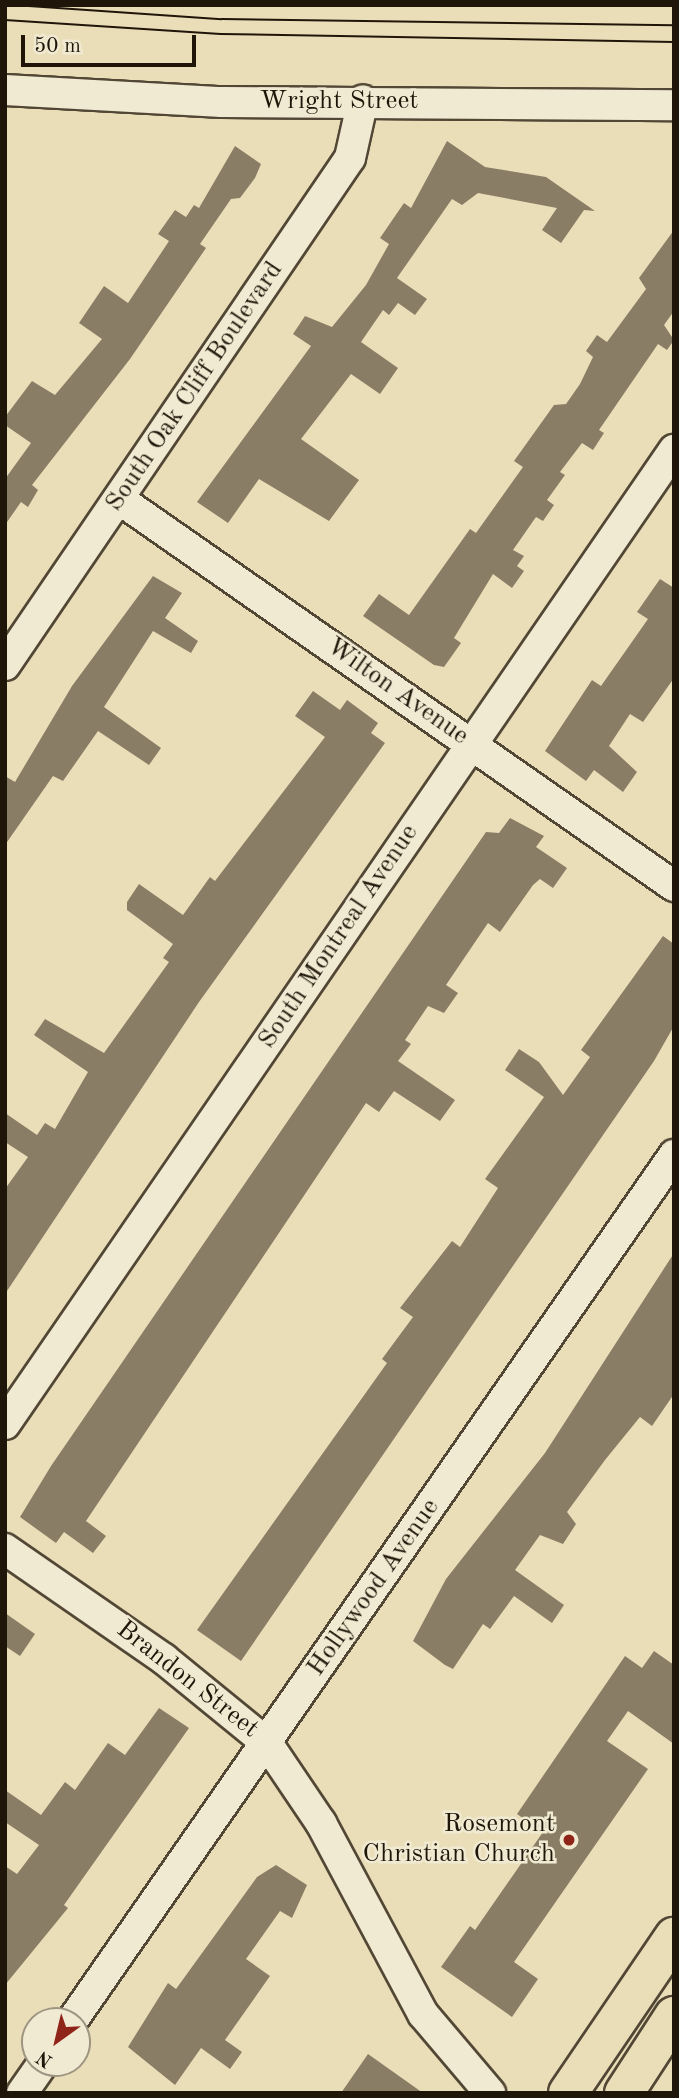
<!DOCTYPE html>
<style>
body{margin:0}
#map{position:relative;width:679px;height:2098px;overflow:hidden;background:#eadeb9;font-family:"Old Standard TT",serif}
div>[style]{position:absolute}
.building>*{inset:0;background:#897e65}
.roads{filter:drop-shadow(2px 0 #524735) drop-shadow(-2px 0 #524735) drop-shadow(0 2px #524735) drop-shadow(0 -2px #524735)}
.minor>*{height:30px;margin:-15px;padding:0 15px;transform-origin:15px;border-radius:15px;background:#f1ead2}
.major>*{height:38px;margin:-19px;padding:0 19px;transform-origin:19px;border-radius:19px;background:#eadeb9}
.tram>*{height:2px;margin:-1px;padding:0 1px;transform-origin:1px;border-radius:1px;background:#201509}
.dots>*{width:19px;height:19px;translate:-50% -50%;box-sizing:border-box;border:4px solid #f1ead2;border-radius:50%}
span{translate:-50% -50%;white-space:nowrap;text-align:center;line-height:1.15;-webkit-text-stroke:5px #f1ead2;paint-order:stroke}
.street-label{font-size:26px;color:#201509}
.poi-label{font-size:26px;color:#201509}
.right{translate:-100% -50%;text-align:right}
.frame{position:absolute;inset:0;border:7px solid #201509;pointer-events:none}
.north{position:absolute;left:21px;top:2007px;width:70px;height:70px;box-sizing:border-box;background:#f1ead2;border:2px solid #9d9582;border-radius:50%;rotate:214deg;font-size:19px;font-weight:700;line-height:28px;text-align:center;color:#201509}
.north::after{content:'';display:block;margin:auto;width:24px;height:32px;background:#8f2418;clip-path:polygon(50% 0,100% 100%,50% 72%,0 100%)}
.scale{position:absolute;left:21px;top:35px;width:175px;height:32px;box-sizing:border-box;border:4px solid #201509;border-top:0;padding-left:9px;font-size:21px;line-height:24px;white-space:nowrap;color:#201509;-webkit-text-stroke:5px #f1ead2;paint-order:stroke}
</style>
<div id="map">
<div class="building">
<i style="clip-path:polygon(447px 141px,485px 167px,546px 177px,595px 211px,584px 210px,561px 243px,542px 230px,557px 208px,478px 193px,462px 205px,452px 199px,397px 278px,427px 299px,415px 315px,398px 303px,389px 315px,383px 310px,361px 342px,398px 368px,380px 394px,351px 374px,301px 439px,359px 480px,329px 521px,259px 479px,228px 523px,197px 502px,311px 346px,293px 334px,305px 316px,332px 327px,366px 285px,389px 244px,380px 238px,404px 203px,411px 208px)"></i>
<i style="clip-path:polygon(235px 146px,261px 164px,255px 178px,240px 198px,231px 199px,200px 244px,206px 248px,130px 359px,32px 485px,38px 490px,28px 507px,21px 502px,5px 525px,5px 479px,31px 443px,5px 425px,5px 417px,32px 381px,55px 395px,102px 339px,79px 323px,104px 286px,128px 303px,169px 241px,158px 234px,175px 210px,186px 217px,194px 205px,199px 208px)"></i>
<i style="clip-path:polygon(674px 230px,674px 311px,664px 325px,674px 340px,667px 350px,658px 344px,599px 430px,604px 433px,593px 450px,582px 443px,560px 472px,565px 475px,547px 500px,554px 505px,543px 521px,536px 517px,513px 550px,524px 556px,517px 566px,524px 571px,512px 588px,493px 574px,454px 638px,461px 643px,444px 667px,434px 665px,363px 616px,379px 594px,409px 615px,470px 529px,476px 533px,523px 467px,514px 461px,554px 405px,566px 404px,580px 384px,593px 357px,586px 351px,597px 335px,607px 342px,646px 289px,639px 278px)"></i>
<i style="clip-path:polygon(153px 576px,182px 593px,165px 618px,198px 641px,191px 653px,153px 631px,104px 707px,161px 748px,149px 765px,98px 731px,63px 781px,53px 776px,5px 845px,5px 776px,15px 782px,72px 686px)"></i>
<i style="clip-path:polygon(660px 579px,674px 588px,674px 678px,643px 722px,630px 714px,609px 746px,637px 772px,623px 792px,594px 770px,586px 781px,545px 751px,592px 680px,601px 686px,648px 619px,637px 612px)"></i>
<i style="clip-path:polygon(313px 691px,340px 710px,347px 700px,378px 723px,371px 733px,385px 743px,199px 1002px,5px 1294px,5px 1189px,28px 1157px,5px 1142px,5px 1113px,37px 1135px,45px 1123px,55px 1129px,88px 1072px,34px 1035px,45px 1019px,104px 1053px,169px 962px,163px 958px,173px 944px,127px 910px,127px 902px,139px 884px,183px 915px,210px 877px,215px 881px,325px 737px,295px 716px)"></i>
<i style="clip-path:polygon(510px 818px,544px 836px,536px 847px,567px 868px,553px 888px,540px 879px,533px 885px,500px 932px,488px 923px,446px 985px,458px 993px,444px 1013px,428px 1006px,405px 1040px,411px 1044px,398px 1061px,455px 1100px,440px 1121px,394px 1091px,379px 1112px,366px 1103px,86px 1521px,106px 1536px,93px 1553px,64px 1532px,56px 1543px,20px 1517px,51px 1466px,486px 832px,499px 833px)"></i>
<i style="clip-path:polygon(663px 936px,674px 944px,674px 1026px,654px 1061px,241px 1661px,197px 1630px,387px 1363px,382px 1359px,413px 1317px,400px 1308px,452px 1241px,460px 1247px,498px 1188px,485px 1179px,544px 1097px,505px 1070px,519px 1049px,539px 1062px,563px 1095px,590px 1057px,581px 1050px)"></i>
<i style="clip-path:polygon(674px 1253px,674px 1394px,652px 1426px,640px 1417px,605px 1460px,567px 1512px,576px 1524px,563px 1544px,540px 1535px,515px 1570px,564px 1605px,552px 1623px,514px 1596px,490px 1629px,483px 1624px,453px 1669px,445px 1665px,413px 1641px,446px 1579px,545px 1453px)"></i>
<i style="clip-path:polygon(5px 1613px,35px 1634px,20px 1656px,5px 1646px)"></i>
<i style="clip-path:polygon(654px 1651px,674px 1665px,674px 1744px,628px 1711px,607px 1741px,648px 1769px,514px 1962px,538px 1979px,512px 2017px,441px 1967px,470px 1926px,475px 1930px,543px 1832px,517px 1814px,625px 1656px,642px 1668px)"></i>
<i style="clip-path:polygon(159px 1708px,189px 1728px,64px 1905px,68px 1908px,5px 1985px,5px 1866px,17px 1874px,39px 1845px,5px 1822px,5px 1790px,41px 1815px,65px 1782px,75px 1790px,108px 1743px,125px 1755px)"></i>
<i style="clip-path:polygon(276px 1865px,307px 1885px,292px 1918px,280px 1911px,246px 1959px,270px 1976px,225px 2040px,242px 2052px,230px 2069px,201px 2048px,175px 2085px,128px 2047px,168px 1983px,176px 1989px,257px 1877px)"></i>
<i style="clip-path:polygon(368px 2054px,423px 2093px,341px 2093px)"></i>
</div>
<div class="roads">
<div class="minor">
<i style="left:5px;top:90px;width:217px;rotate:3.2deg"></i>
<i style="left:222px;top:102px;width:452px;rotate:0.4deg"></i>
<i style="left:119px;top:499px;width:677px;rotate:34.89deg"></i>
<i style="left:5px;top:665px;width:613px;rotate:-55.77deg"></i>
<i style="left:350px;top:158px;width:59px;rotate:-77.4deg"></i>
<i style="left:5px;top:1424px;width:1182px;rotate:-55.52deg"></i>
<i style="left:5px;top:1549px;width:193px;rotate:34.7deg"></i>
<i style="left:164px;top:1659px;width:133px;rotate:39.2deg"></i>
<i style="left:267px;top:1743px;width:97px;rotate:56deg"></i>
<i style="left:321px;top:1823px;width:217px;rotate:61.9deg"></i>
<i style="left:423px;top:2014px;width:104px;rotate:49.7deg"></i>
<i style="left:72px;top:2021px;width:1055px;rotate:-55.19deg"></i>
<i style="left:22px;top:2093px;width:37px;rotate:-55deg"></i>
</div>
<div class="major">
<i style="left:568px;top:2093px;width:189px;rotate:-55.8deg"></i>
<i style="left:624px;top:2093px;width:92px;rotate:-57deg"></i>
</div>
</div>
<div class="tram">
<i style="left:14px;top:5px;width:208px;rotate:3.9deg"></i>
<i style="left:222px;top:19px;width:452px;rotate:0.8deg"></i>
<i style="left:5px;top:20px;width:216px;rotate:3.7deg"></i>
<i style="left:221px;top:34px;width:453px;rotate:1deg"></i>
</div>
<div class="dots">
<i style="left:569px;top:1840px;background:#8f2418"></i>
</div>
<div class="street-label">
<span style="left:339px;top:102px">Wright Street</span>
<span style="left:195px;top:387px;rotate:-56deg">South Oak Cliff Boulevard</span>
<span style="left:397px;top:692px;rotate:35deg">Wilton Avenue</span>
<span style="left:339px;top:937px;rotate:-56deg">South Montreal Avenue</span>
<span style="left:374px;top:1588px;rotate:-55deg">Hollywood Avenue</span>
<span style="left:187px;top:1680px;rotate:38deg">Brandon Street</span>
</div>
<div class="poi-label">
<span class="right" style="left:555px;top:1840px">Rosemont<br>Christian Church</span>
</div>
<div class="frame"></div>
<div class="north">N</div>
<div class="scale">50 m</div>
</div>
